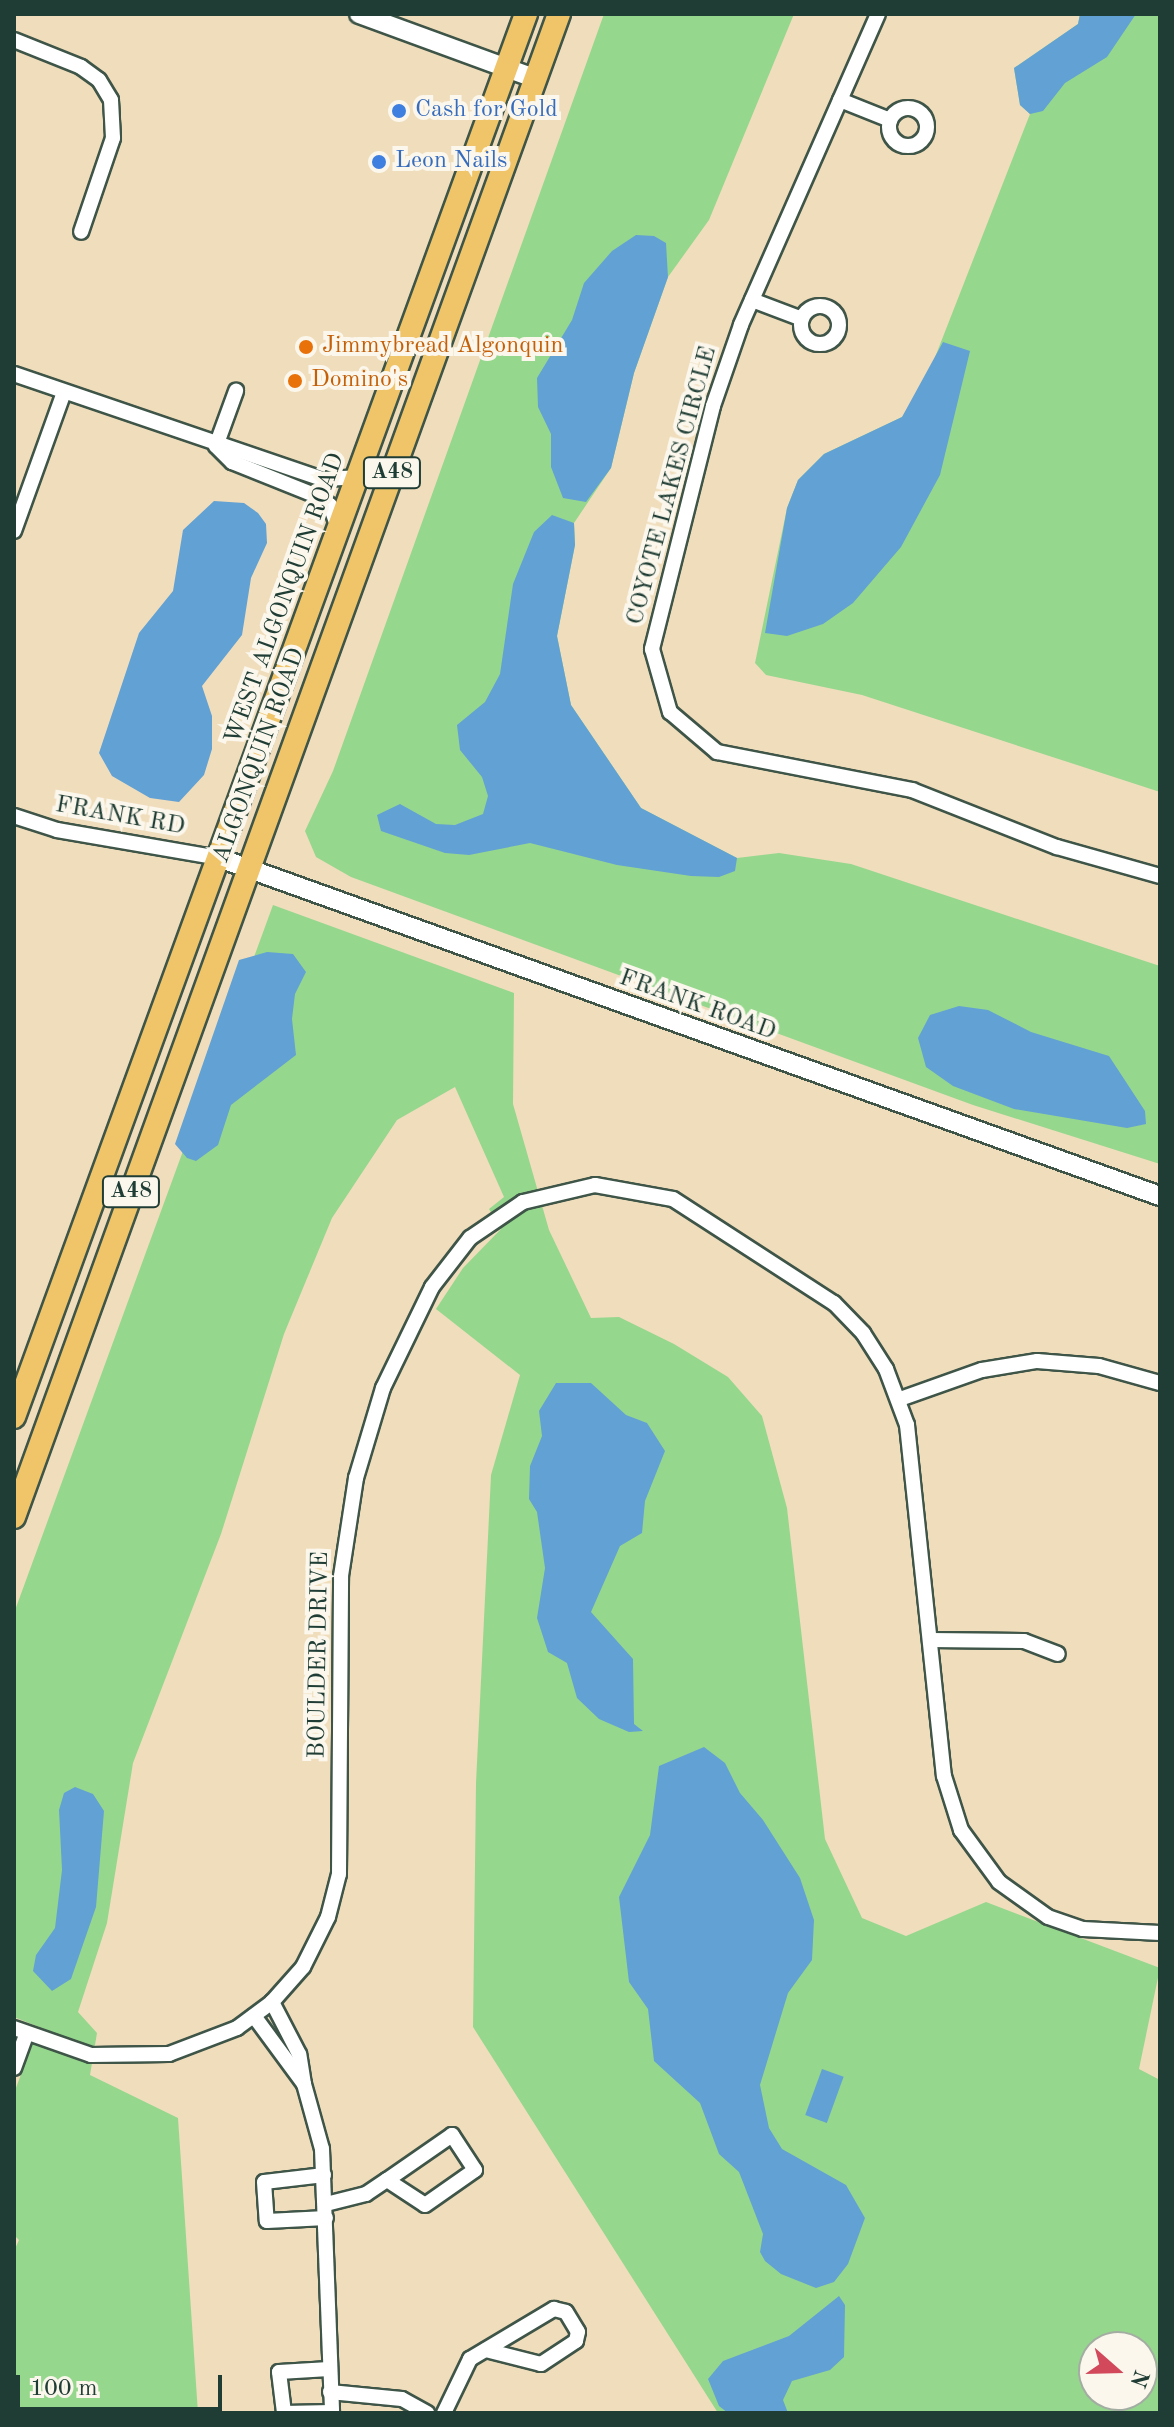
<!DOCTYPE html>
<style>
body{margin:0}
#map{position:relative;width:1174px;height:2427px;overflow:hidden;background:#f0ddbc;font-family:"Old Standard TT",serif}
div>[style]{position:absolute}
.green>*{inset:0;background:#96d78e}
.water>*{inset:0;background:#62a1d4;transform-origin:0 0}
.roads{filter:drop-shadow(2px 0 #3e5548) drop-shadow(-2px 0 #3e5548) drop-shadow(0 2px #3e5548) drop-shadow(0 -2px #3e5548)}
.minor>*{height:14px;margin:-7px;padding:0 7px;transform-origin:7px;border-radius:7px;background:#fff}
.minor>.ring{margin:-7px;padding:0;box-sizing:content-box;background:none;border:14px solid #fff;border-radius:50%}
.tertiary>*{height:18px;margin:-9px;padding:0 9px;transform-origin:9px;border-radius:9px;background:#fff}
.primary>*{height:22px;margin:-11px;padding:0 11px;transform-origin:11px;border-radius:11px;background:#f0c469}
.dots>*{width:22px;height:22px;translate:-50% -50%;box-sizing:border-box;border:4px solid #fbf7ec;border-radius:50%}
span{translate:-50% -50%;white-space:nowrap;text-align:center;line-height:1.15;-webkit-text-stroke:8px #fbf7ec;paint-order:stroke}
.shield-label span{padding:2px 6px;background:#fbf7ec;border:2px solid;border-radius:6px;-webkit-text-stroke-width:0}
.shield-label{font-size:22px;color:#1f3d34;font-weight:700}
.shop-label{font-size:24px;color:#366cbe}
.left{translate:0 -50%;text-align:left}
.food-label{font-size:24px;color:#c56008}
.street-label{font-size:24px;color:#1f3d34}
.frame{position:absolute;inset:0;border:16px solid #1f3d34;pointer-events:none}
.north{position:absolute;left:1078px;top:2331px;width:80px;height:80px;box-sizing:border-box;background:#fbf7ec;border:2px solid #a3ada2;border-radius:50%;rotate:110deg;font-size:22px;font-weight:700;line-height:32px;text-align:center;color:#1f3d34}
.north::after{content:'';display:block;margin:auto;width:28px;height:36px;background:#d1495b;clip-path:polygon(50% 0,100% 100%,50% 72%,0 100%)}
.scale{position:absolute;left:16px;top:2375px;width:206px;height:36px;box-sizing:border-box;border:4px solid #1f3d34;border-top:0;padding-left:10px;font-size:24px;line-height:28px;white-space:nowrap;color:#1f3d34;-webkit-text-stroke:6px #fbf7ec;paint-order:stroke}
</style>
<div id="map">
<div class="green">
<i style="clip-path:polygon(604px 14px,794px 14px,709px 220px,668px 277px,634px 373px,611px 468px,574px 523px,575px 545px,557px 636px,571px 705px,641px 808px,737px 858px,779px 853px,851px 864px,1160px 966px,1160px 1164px,973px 1105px,351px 877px,316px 857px,305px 831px,333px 771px)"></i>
<i style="clip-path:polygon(1080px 14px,1160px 14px,1160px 792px,862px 695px,766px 675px,755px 663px,787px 508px,798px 480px,824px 454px,902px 417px,923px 388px,1030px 114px,1020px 105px,1014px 68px,1078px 24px)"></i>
<i style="clip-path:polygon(evenodd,273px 905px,514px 993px,513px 1104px,549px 1230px,591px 1318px,619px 1317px,674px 1344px,728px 1377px,762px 1416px,787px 1508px,825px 1839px,862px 1918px,906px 1936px,986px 1902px,1160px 1968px,1139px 2069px,1160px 2080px,1160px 2413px,718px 2413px,473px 2027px,476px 1783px,491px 1475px,520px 1375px,436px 1309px,463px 1268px,501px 1229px,489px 1209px,504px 1197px,455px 1087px,397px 1120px,332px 1218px,284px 1334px,221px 1534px,133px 1763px,107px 1923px,78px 2012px,97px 2033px,90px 2075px,178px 2118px,198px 2413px,14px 2413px,14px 2251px,19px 2240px,14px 2235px,14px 2093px,39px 2027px,14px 2017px,14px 1613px,273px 905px,1094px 2347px,1142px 2347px,1142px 2395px,1094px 2395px,1094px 2347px)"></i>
</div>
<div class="water">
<i style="clip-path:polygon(1080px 14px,1136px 14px,1107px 57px,1065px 83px,1043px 111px,1030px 114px,1020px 105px,1014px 68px,1078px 24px)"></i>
<i style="clip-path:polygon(636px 235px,654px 236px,666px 243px,668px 277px,634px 373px,611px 468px,586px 502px,563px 498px,551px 467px,551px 434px,538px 407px,537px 378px,572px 320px,584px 283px,612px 251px)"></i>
<i style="clip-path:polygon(943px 342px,970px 351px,940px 475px,901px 547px,853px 603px,823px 624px,787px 636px,765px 633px,787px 508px,798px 480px,824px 454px,902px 417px)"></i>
<i style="clip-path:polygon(214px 501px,244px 503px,258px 513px,266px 524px,267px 543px,251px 578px,242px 635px,202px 686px,212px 716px,212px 749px,204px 775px,179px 802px,150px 798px,112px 776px,99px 753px,139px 633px,173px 591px,183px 530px)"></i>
<i style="clip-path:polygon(552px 515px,574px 523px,575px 545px,557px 636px,571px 705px,641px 808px,737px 858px,735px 871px,719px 877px,691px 876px,617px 865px,530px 843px,469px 855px,445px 853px,381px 831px,377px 815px,400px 804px,436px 824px,455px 825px,483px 814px,488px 796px,482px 777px,460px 750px,457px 725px,485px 702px,500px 674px,513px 584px,534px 532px)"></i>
<i style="clip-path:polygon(267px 952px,293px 954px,306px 972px,295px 994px,292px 1019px,296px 1055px,231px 1105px,218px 1145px,196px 1161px,187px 1158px,175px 1144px,239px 960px)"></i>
<i style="clip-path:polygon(959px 1006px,988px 1010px,1031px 1032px,1109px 1056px,1145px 1111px,1146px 1124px,1127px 1128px,1014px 1109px,953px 1086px,926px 1067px,918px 1038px,930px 1015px)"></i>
<i style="clip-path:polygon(556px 1383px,591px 1383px,626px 1415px,647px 1423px,665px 1451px,645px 1501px,642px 1533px,620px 1546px,591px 1612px,633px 1659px,634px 1724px,643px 1731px,629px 1732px,599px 1719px,577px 1698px,567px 1663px,548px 1652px,537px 1618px,545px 1568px,537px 1512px,529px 1499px,530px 1466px,542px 1436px,539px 1411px)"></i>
<i style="clip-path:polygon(704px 1747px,725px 1763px,740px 1793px,763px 1820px,800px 1878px,814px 1920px,812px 1960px,788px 1993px,760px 2085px,769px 2128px,782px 2149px,846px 2185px,865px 2218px,848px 2264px,834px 2282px,816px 2288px,781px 2274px,765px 2261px,760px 2252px,763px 2234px,739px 2172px,719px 2154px,700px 2103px,654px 2061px,648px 2009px,629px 1982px,619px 1897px,650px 1835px,659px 1766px)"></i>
<i style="clip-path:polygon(75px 1787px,93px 1794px,104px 1811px,96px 1907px,71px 1979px,52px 1991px,33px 1971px,36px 1955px,55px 1928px,62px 1870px,59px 1810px,64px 1793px)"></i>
<i style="left:822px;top:2069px;width:23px;height:49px;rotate:20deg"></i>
<i style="clip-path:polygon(839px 2296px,845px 2305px,844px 2357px,830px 2370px,792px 2381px,783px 2400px,788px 2413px,728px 2413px,719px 2406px,708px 2379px,723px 2361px,789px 2336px)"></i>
</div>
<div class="roads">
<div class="minor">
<i style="left:878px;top:14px;width:340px;rotate:113.8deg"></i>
<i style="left:741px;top:325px;width:86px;rotate:109.1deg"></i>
<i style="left:713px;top:406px;width:251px;rotate:104.1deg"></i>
<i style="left:652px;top:649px;width:66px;rotate:74.1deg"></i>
<i style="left:670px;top:712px;width:62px;rotate:40.4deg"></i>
<i style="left:717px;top:752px;width:199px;rotate:11deg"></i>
<i style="left:912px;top:790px;width:156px;rotate:21.5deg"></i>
<i style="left:1057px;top:847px;width:107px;rotate:15.7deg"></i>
<i style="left:14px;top:40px;width:72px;rotate:21.9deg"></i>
<i style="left:81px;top:67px;width:22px;rotate:36deg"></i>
<i style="left:99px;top:80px;width:23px;rotate:59deg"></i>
<i style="left:111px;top:100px;width:38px;rotate:87deg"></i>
<i style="left:113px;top:138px;width:99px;rotate:108.8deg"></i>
<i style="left:840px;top:100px;width:54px;rotate:21.8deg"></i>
<i class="ring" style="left:889px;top:108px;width:24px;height:24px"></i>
<i style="left:752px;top:300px;width:53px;rotate:20.8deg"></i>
<i class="ring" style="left:801px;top:306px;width:24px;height:24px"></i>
<i style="left:14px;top:374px;width:326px;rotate:18.8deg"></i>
<i style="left:323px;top:479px;width:35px;rotate:-3deg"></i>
<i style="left:216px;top:446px;width:23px;rotate:45deg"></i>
<i style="left:232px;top:462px;width:92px;rotate:21.8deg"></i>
<i style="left:317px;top:496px;width:16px;rotate:35deg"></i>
<i style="left:330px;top:505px;width:24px;rotate:71deg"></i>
<i style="left:216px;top:446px;width:59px;rotate:-70deg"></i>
<i style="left:14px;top:531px;width:148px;rotate:-70.2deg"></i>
<i style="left:14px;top:816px;width:45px;rotate:18deg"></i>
<i style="left:57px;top:830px;width:164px;rotate:9.8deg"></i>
<i style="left:900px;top:1399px;width:87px;rotate:-19.5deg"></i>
<i style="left:982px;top:1370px;width:56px;rotate:-9.3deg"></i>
<i style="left:1037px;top:1361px;width:62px;rotate:4.6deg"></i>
<i style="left:1099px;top:1366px;width:63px;rotate:15.6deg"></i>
<i style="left:930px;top:1640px;width:94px;rotate:0.6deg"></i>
<i style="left:1024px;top:1641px;width:36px;rotate:21deg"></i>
<i style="left:254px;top:2016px;width:84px;rotate:53.7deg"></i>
<i style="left:304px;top:2084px;width:30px;rotate:-99deg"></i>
<i style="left:299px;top:2054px;width:59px;rotate:-117.4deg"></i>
<i style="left:14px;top:2028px;width:82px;rotate:19.3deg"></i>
<i style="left:91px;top:2055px;width:78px;rotate:-0.7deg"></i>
<i style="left:169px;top:2054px;width:73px;rotate:-20.9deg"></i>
<i style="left:237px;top:2028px;width:44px;rotate:-36.6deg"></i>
<i style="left:272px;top:2002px;width:47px;rotate:-48.5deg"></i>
<i style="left:303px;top:1967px;width:56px;rotate:-63.4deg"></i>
<i style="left:328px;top:1917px;width:44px;rotate:-75.7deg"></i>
<i style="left:339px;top:1874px;width:298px;rotate:-89.6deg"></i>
<i style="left:341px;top:1576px;width:99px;rotate:-81.3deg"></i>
<i style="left:356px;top:1478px;width:94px;rotate:-73.3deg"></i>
<i style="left:383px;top:1388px;width:112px;rotate:-64.1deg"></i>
<i style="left:432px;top:1287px;width:62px;rotate:-52.2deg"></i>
<i style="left:470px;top:1238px;width:64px;rotate:-34.2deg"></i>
<i style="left:523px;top:1202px;width:74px;rotate:-13.3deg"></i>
<i style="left:595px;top:1185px;width:79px;rotate:10.2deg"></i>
<i style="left:673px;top:1199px;width:192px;rotate:32.9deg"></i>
<i style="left:834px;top:1303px;width:42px;rotate:46deg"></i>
<i style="left:863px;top:1333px;width:43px;rotate:57.4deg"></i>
<i style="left:886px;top:1369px;width:60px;rotate:69.4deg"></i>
<i style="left:907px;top:1425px;width:353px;rotate:84deg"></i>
<i style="left:944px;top:1776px;width:57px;rotate:72.5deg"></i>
<i style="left:961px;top:1830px;width:64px;rotate:53.8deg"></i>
<i style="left:999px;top:1882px;width:60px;rotate:35.5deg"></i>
<i style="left:1048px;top:1917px;width:37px;rotate:19deg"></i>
<i style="left:1083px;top:1929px;width:77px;rotate:3deg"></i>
<i style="left:14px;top:2068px;width:37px;rotate:-70deg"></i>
<i style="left:304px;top:2084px;width:67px;rotate:74.5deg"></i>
<i style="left:322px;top:2149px;width:264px;rotate:87.8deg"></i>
<i style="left:324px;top:2175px;width:60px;rotate:173.3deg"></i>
<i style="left:264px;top:2182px;width:39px;rotate:86deg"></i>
<i style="left:267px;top:2221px;width:59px;rotate:-2.9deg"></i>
<i style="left:326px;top:2204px;width:41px;rotate:-14deg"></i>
<i style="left:366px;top:2194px;width:25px;rotate:-34deg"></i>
<i style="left:387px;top:2180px;width:45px;rotate:33.3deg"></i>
<i style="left:425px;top:2205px;width:61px;rotate:-35deg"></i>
<i style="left:475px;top:2170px;width:42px;rotate:-123.3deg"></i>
<i style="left:452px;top:2135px;width:79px;rotate:145.3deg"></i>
<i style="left:329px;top:2369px;width:50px;rotate:176.6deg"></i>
<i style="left:279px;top:2372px;width:41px;rotate:83deg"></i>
<i style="left:284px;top:2413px;width:48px;rotate:-1.2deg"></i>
<i style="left:330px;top:2392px;width:72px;rotate:5.6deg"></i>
<i style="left:402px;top:2399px;width:29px;rotate:29deg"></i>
<i style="left:444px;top:2413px;width:60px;rotate:-64.3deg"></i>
<i style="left:470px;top:2359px;width:98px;rotate:-30.8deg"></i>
<i style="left:554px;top:2309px;width:12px;rotate:14deg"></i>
<i style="left:566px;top:2312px;width:23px;rotate:59deg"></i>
<i style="left:578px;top:2332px;width:9px;rotate:103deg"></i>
<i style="left:576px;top:2341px;width:42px;rotate:146.7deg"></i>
<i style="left:541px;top:2364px;width:57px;rotate:-165.7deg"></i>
</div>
<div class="tertiary">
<i style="left:359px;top:14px;width:186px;rotate:20.1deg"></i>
<i style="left:219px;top:858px;width:1000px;rotate:19.76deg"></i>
</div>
<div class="primary">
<i style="left:14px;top:1417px;width:1494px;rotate:-69.95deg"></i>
<i style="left:14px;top:1517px;width:1599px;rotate:-70.07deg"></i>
</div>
</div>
<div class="dots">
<i style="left:399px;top:111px;background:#3f7fe0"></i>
<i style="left:379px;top:162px;background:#3f7fe0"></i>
<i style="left:306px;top:347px;background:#e8710a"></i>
<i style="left:295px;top:381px;background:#e8710a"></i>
</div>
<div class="shield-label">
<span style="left:392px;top:473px">A48</span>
<span style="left:131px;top:1192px">A48</span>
</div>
<div class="shop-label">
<span class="left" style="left:415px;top:111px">Cash for Gold</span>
<span class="left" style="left:395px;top:162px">Leon Nails</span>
</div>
<div class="food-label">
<span class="left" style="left:322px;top:347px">Jimmybread Algonquin</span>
<span class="left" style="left:311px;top:381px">Domino's</span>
</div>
<div class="street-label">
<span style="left:673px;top:486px;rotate:-75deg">COYOTE LAKES CIRCLE</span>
<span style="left:286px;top:599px;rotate:-70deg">WEST ALGONQUIN ROAD</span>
<span style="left:260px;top:756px;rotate:-70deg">ALGONQUIN ROAD</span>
<span style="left:120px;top:817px;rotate:10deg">FRANK RD</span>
<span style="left:697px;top:1006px;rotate:20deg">FRANK ROAD</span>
<span style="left:320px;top:1655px;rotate:-89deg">BOULDER DRIVE</span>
</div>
<div class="frame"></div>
<div class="north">N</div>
<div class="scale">100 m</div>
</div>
